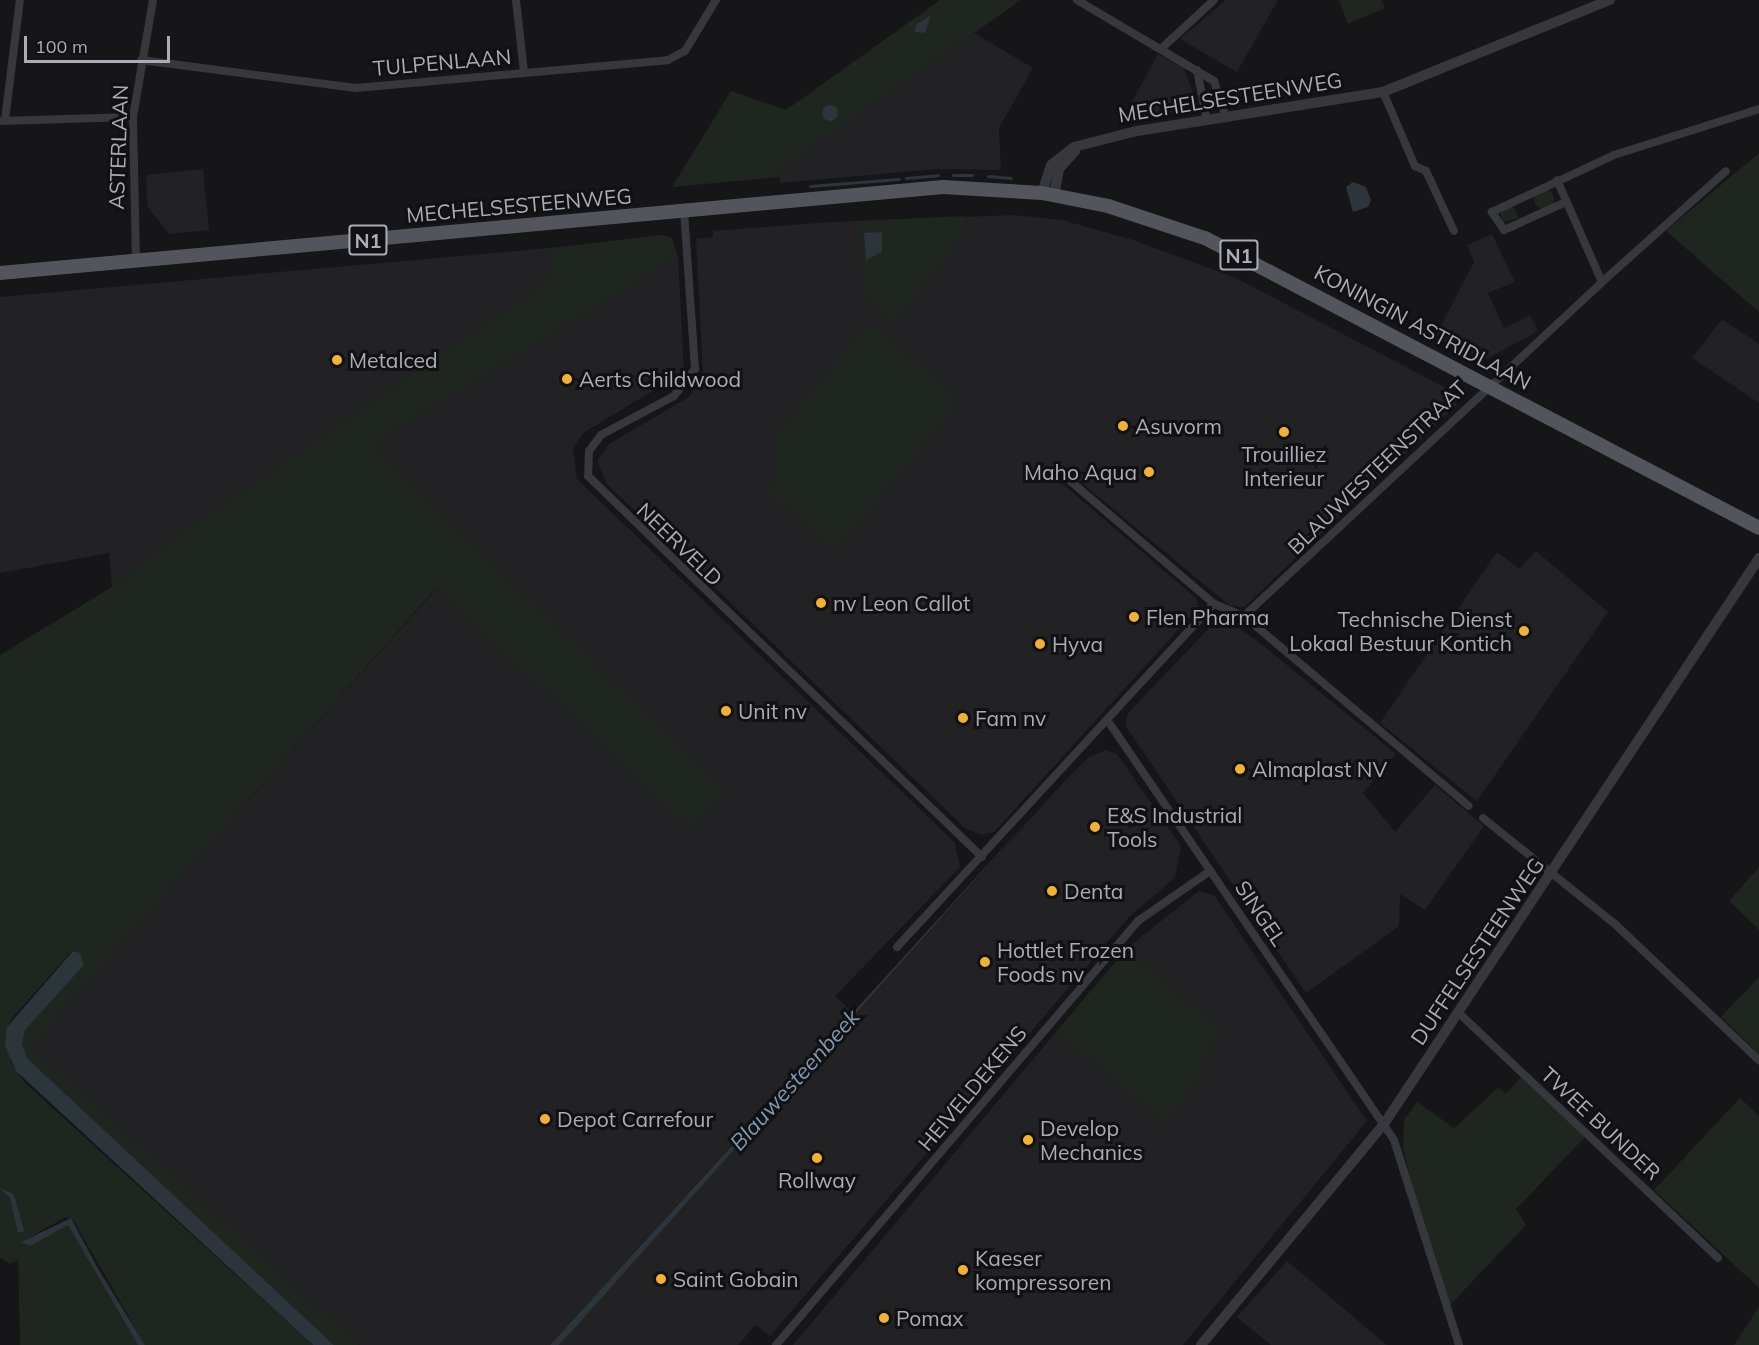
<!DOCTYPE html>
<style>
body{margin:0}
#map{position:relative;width:1759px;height:1345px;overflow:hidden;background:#161618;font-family:Mulish,sans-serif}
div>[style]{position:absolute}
.built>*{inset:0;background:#222225}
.green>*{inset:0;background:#1e261f}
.round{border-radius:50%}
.water>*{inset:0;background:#2c353c}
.stream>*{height:3px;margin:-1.5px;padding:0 1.5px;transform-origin:1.5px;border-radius:1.5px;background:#2c353c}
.minor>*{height:8px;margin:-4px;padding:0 4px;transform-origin:4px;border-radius:4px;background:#37383d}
.tertiary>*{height:10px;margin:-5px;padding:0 5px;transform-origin:5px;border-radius:5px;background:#37383d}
.primary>*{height:14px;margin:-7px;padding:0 7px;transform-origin:7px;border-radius:7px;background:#53555c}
.dots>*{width:16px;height:16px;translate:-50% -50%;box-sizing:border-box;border:3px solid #111113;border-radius:50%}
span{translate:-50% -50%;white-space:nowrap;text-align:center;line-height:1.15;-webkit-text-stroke:6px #111113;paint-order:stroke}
.shield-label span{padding:2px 4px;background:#111113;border:2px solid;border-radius:4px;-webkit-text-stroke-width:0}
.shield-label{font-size:20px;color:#a8adb8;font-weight:700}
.street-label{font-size:21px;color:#a8adb8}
.poi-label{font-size:21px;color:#a8adb8}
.left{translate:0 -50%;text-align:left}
.right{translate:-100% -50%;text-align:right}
.water-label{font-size:22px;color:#7f9bb3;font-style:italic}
.scale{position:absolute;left:24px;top:36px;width:146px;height:27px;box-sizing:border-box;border:3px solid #a8adb8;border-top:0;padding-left:8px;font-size:18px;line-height:21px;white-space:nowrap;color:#a8adb8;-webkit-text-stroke:4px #111113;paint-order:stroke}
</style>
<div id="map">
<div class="built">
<i style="clip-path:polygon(1226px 0,1278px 0,1237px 72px,1180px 39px)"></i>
<i style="clip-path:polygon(974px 33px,1033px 68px,999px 128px,1001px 170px,936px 169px,780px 183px,779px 169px)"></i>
<i style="clip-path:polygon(1158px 54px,1184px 68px,1196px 101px,1191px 109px,1121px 122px)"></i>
<i style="clip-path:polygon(203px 169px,209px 230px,169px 234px,147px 206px,146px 175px)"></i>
<i style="clip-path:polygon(1014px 215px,1062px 220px,1133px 240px,1236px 278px,1448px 389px,1457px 405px,1244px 607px,1229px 605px,1058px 463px,1050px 473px,1197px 599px,1198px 608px,994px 832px,982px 835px,965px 828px,607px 484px,597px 461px,609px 444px,689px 397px,703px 377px,696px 239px,713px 237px,713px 231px,831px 222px)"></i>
<i style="clip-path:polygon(1492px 234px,1515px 282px,1488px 293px,1504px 328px,1530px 315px,1538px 331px,1485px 360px,1435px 337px,1474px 262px,1467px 245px)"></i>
<i style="clip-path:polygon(550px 248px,553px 277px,175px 537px,112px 587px,109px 553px,0 573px,0 297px)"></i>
<i style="clip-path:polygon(678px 257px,684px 372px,583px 433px,573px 448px,577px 479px,955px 843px,960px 867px,835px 996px,852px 1012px,550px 1345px,360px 1345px,29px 1047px,437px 588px,692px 831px,727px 794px,373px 444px)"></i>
<i style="clip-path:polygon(1722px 319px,1759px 344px,1759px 403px,1692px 358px)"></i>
<i style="clip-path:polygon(1536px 551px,1608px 612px,1477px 801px,1380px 723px,1497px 552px,1519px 569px)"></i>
<i style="clip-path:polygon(1217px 620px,1227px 620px,1260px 643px,1396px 754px,1363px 793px,1395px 832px,1435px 785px,1484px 826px,1425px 910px,1400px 894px,1399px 926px,1306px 993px,1125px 725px,1128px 713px)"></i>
<i style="clip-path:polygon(1106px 750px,1117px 754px,1181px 846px,1175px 878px,1130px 916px,770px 1336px,756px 1325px,738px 1345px,559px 1345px,1061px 785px,1089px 757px)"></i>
<i style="clip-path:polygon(1199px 891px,1214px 895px,1367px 1121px,1183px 1345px,793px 1345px,1056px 1032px,1164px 1123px,1209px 1070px,1200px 1061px,1225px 1033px,1126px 949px)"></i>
<i style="clip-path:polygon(1287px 1261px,1387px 1345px,1271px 1345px,1237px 1317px)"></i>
</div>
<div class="green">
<i style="clip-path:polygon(940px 0,1021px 0,780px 169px,779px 177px,672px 187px,731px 91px,786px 110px)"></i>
<i style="clip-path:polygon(1339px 0,1381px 0,1385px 8px,1348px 24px)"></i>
<i style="clip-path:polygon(1759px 153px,1759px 312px,1666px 231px)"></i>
<i class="round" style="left:1534px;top:189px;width:20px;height:20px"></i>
<i style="clip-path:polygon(1512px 205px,1519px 218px,1503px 222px,1500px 212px)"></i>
<i style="clip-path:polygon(964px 216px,962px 237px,892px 325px,866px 295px,858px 221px)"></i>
<i style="clip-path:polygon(evenodd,662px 235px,672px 238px,678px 257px,373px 444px,727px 794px,692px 831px,436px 588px,30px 1047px,360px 1345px,334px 1345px,27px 1058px,22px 1044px,25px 1030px,84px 965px,71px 952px,12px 1018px,7px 1027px,11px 1063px,25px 1083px,313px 1345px,145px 1345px,74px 1221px,66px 1217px,21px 1242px,68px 1225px,138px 1345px,20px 1345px,18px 1260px,10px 1264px,0 1258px,0 655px,112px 587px,175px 537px,553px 277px,550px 248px,662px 235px,1px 1188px,14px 1194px,23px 1231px,10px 1198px,1px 1188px)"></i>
<i style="clip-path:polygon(869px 323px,960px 399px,836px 551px,769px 492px,778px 468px,777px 434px)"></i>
<i style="clip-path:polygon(1759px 867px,1759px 930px,1729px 901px)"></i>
<i style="clip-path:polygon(1126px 949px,1225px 1033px,1200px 1061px,1209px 1070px,1164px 1123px,1056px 1032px)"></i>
<i style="clip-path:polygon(1759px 977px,1759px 1054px,1721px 1017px)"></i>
<i style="clip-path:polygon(1521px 1077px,1585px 1137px,1516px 1209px,1526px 1225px,1450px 1305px,1416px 1201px,1403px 1148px,1404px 1120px,1417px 1102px,1454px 1128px,1498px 1088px,1506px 1093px)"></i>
<i style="clip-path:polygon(1740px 1098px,1759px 1116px,1759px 1288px,1654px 1190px)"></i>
<i style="clip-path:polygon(1759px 1307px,1759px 1345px,1734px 1345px)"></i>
</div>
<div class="water">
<i style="clip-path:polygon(931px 15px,925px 33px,914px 32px,917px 24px)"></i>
<i class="round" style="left:822px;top:105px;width:16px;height:16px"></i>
<i style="clip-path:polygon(1353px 182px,1366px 187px,1371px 200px,1368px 207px,1353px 212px,1346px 187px)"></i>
<i style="clip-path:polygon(882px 232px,882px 251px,866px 261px,864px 233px)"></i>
<i style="clip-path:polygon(1034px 814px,581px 1321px,559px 1345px,550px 1345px)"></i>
<i style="clip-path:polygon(73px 951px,80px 953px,84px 965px,25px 1030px,22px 1044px,27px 1058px,334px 1345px,313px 1345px,16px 1071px,5px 1046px,7px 1027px)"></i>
<i style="clip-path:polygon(0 1188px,14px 1194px,24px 1231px,18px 1233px,10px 1198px)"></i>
<i style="clip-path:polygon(71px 1218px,97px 1267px,145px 1345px,138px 1345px,68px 1225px,30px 1246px,21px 1242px)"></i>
</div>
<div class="stream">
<i style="left:953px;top:175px;width:19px"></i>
<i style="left:988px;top:176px;width:23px;rotate:5deg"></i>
<i style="left:906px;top:178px;width:32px;rotate:-5deg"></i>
<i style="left:810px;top:186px;width:89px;rotate:-4.5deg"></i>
</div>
<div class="minor">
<i style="left:516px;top:0;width:73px;rotate:83.7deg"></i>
<i style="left:1077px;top:0;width:159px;rotate:30.6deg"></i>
<i style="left:1214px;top:81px;width:39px;rotate:72deg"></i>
<i style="left:1163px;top:47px;width:69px;rotate:-42.7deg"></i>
<i style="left:141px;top:60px;width:217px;rotate:7.4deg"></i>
<i style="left:356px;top:88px;width:313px;rotate:-5.1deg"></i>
<i style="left:668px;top:60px;width:19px;rotate:-28deg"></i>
<i style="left:685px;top:51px;width:60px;rotate:-58.7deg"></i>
<i style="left:1197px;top:70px;width:52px;rotate:78.9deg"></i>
<i style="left:1383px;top:92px;width:81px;rotate:66.6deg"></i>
<i style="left:1415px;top:166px;width:12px;rotate:24deg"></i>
<i style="left:1426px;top:171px;width:66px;rotate:65deg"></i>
<i style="left:5px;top:120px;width:121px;rotate:-82.9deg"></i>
<i style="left:0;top:121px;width:133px;rotate:-1.7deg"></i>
<i style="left:1566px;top:202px;width:68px;rotate:155.7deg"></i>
<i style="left:1504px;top:230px;width:22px;rotate:-124deg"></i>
<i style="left:1492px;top:212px;width:135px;rotate:-25deg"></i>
<i style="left:1614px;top:155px;width:152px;rotate:-17.6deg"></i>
<i style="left:684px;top:211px;width:158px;rotate:86deg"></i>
<i style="left:695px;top:369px;width:34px;rotate:128deg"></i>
<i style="left:674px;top:396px;width:83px;rotate:151.9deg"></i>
<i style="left:601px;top:435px;width:20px;rotate:127deg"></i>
<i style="left:589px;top:451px;width:25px;rotate:92deg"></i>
<i style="left:588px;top:476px;width:548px;rotate:44.04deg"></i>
<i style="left:136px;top:261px;width:144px;rotate:-91.2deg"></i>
<i style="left:133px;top:117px;width:119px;rotate:-80.3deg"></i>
<i style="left:1602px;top:282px;width:166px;rotate:-41.8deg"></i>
<i style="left:1055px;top:468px;width:209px;rotate:40.5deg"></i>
<i style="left:1214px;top:604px;width:32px;rotate:22deg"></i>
<i style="left:1244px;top:616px;width:294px;rotate:40.2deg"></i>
<i style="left:1244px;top:616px;width:490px;rotate:-43deg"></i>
<i style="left:1602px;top:282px;width:111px;rotate:-113.8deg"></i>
<i style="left:1108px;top:721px;width:507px;rotate:55.68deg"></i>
<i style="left:1394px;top:1140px;width:215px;rotate:72.4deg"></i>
<i style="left:1483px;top:818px;width:171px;rotate:38.8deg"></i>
<i style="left:1616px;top:925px;width:197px;rotate:43.4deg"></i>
<i style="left:897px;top:947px;width:467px;rotate:-47.3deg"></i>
<i style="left:1460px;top:1014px;width:355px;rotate:43.4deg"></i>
<i style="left:776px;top:1345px;width:558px;rotate:-49.51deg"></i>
<i style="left:1138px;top:921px;width:88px;rotate:-34.8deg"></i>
</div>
<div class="tertiary">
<i style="left:1042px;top:193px;width:29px;rotate:-72deg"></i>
<i style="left:1051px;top:165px;width:29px;rotate:-38deg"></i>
<i style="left:1074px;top:147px;width:65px;rotate:-14.3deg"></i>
<i style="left:1137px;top:131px;width:249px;rotate:-9deg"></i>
<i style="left:1383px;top:92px;width:245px;rotate:-22.1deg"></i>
<i style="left:1054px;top:195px;width:26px;rotate:-79deg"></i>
<i style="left:1059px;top:169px;width:24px;rotate:-48deg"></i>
<i style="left:1201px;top:1345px;width:287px;rotate:-50.4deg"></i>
<i style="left:1384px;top:1124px;width:679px;rotate:-56.47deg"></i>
</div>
<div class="primary">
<i style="left:0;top:273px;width:947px;rotate:-5.21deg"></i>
<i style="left:943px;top:187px;width:99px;rotate:3.5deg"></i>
<i style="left:1042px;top:193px;width:67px;rotate:11.1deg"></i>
<i style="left:1108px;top:206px;width:102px;rotate:18.3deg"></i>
<i style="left:1205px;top:238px;width:625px;rotate:27.63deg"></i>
</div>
<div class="dots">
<i style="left:337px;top:360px;background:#f2b134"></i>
<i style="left:567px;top:379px;background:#f2b134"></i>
<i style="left:1123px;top:426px;background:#f2b134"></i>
<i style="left:1284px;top:432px;background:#f2b134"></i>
<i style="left:1149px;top:472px;background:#f2b134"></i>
<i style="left:821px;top:603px;background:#f2b134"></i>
<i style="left:1134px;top:617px;background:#f2b134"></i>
<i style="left:1524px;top:631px;background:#f2b134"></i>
<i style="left:1040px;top:644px;background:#f2b134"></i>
<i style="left:726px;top:711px;background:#f2b134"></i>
<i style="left:963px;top:718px;background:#f2b134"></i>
<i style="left:1240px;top:769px;background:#f2b134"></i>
<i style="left:1095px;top:827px;background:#f2b134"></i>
<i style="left:1052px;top:891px;background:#f2b134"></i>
<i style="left:985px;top:962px;background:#f2b134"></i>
<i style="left:545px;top:1119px;background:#f2b134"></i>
<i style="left:1028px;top:1140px;background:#f2b134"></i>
<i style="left:817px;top:1158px;background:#f2b134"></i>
<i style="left:963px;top:1270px;background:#f2b134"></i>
<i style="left:661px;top:1279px;background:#f2b134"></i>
<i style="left:884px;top:1318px;background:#f2b134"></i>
</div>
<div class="shield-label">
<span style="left:368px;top:240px">N1</span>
<span style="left:1239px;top:255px">N1</span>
</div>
<div class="street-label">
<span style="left:442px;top:62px;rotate:-5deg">TULPENLAAN</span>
<span style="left:1230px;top:97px;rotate:-9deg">MECHELSESTEENWEG</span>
<span style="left:118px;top:147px;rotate:-88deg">ASTERLAAN</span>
<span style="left:519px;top:205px;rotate:-5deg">MECHELSESTEENWEG</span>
<span style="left:1423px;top:327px;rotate:28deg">KONINGIN ASTRIDLAAN</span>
<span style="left:1377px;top:467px;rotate:-44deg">BLAUWESTEENSTRAAT</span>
<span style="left:680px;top:544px;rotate:44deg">NEERVELD</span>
<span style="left:1261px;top:913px;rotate:56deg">SINGEL</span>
<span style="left:1477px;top:951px;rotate:-56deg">DUFFELSESTEENWEG</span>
<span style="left:972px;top:1088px;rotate:-50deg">HEIVELDEKENS</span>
<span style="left:1601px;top:1123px;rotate:43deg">TWEE BUNDER</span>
</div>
<div class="poi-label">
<span class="left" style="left:349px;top:360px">Metalced</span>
<span class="left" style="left:579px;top:379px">Aerts Childwood</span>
<span class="left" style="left:1135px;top:426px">Asuvorm</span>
<span style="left:1284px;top:466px">Trouilliez<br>Interieur</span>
<span class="right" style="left:1137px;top:472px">Maho Aqua</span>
<span class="left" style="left:833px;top:603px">nv Leon Callot</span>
<span class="left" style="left:1146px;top:617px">Flen Pharma</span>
<span class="right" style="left:1512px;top:631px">Technische Dienst<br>Lokaal Bestuur Kontich</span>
<span class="left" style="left:1052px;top:644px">Hyva</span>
<span class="left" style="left:738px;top:711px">Unit nv</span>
<span class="left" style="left:975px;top:718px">Fam nv</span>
<span class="left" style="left:1252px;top:769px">Almaplast NV</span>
<span class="left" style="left:1107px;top:827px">E&amp;S Industrial<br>Tools</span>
<span class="left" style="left:1064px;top:891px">Denta</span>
<span class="left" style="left:997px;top:962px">Hottlet Frozen<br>Foods nv</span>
<span class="left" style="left:557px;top:1119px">Depot Carrefour</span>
<span class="left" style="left:1040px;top:1140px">Develop<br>Mechanics</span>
<span style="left:817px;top:1180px">Rollway</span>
<span class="left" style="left:975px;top:1270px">Kaeser<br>kompressoren</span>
<span class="left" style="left:673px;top:1279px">Saint Gobain</span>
<span class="left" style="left:896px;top:1318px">Pomax</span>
</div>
<div class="water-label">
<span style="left:795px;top:1080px;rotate:-48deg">Blauwesteenbeek</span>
</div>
<div class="scale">100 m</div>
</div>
